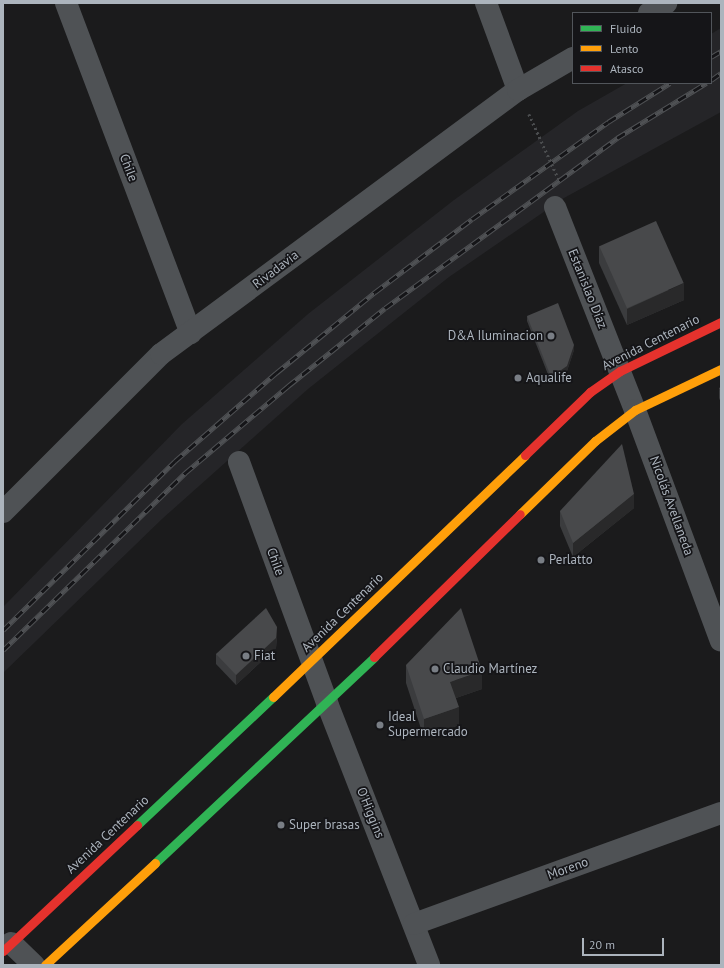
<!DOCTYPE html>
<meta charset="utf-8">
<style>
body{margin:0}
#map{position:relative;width:724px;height:968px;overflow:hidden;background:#1b1b1c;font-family:"PT Sans",sans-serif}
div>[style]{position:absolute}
.built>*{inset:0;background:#252528}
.path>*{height:2.5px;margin-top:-1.25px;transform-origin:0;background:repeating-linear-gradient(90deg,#4b4d4f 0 2px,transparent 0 5px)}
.street>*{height:22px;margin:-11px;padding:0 11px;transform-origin:11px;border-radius:11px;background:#4f5255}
.fast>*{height:9px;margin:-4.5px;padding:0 4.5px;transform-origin:4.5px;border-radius:4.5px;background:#30b455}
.slow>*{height:9px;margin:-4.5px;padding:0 4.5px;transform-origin:4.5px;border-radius:4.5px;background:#ff9f0a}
.jam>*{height:9px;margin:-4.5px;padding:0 4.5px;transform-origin:4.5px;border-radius:4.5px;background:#e5322d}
.rail>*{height:4.5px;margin-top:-2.25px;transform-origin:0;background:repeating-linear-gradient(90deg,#151518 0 9px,#4f5154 0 18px);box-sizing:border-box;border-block:1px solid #4f5154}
.wall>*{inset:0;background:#3b3c3e}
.shaded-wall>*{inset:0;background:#29292a}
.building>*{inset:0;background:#48494b;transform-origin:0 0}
.dots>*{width:11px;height:11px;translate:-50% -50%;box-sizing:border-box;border:2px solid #151518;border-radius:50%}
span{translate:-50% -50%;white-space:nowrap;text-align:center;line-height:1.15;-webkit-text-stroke:3.5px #151518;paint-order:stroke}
.street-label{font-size:13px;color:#acb4bd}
.poi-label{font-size:13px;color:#acb4bd}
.right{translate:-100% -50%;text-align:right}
.left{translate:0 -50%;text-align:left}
.frame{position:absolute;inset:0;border:4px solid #acb4bd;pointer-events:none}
.legend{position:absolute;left:572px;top:12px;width:140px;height:72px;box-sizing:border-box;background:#151518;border:1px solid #51555a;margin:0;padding:5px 7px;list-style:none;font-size:12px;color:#acb4bd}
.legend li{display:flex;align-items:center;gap:8px;height:20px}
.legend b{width:20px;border:1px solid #51555a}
.scale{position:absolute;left:582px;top:938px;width:82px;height:18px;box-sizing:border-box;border:2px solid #acb4bd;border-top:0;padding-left:5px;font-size:12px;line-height:14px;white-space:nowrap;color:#acb4bd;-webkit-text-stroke:3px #151518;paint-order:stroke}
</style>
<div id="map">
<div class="built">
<i style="clip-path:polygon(721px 28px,721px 112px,564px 198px,449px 277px,308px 389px,162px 519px,3px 673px,3px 607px,182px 424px,308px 314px,454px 200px,578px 111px,627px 83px,711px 83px,711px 34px)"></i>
</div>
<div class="path">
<i style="left:529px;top:114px;width:75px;rotate:65.5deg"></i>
</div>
<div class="street">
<i style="left:66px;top:3px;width:353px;rotate:69.3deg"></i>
<i style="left:486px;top:3px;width:93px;rotate:69.8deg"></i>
<i style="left:649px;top:13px;width:20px;rotate:-30deg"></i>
<i style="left:555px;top:207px;width:218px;rotate:68.5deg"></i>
<i style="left:635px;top:410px;width:246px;rotate:69.6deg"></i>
<i style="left:239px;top:462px;width:257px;rotate:69.9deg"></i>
<i style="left:327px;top:703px;width:281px;rotate:68.7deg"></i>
<i style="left:3px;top:512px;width:223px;rotate:-45deg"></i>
<i style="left:161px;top:354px;width:444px;rotate:-36.5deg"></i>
<i style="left:518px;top:90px;width:64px;rotate:-30.2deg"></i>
<i style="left:414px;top:924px;width:326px;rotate:-19.9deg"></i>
<i style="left:11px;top:943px;width:32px;rotate:44deg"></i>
</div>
<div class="fast">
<i style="left:137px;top:825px;width:187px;rotate:-43.3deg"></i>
<i style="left:155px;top:863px;width:301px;rotate:-43.2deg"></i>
</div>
<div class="slow">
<i style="left:520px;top:514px;width:105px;rotate:-44.2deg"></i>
<i style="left:595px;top:441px;width:51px;rotate:-37.8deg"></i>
<i style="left:635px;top:410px;width:95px;rotate:-25.5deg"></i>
<i style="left:273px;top:697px;width:349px;rotate:-43.8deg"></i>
<i style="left:45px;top:965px;width:150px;rotate:-42.8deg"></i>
</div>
<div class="jam">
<i style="left:525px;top:455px;width:91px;rotate:-44.1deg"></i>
<i style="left:590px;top:392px;width:37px;rotate:-35deg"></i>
<i style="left:620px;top:371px;width:112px;rotate:-25.9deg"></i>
<i style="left:374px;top:657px;width:204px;rotate:-44.4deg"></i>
<i style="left:3px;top:951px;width:184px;rotate:-43.2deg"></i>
</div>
<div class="rail">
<i style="left:711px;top:57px;width:12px;rotate:-31deg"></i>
<i style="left:711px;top:80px;width:12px;rotate:-35deg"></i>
<i style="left:3px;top:630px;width:241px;rotate:-44.5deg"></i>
<i style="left:175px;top:461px;width:134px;rotate:-41.1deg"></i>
<i style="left:276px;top:373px;width:128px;rotate:-39.3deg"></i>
<i style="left:375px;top:292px;width:121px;rotate:-37deg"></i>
<i style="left:472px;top:219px;width:167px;rotate:-35.5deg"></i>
<i style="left:608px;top:122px;width:73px;rotate:-32.2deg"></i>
<i style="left:3px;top:650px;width:254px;rotate:-44.2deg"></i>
<i style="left:185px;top:473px;width:135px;rotate:-40.2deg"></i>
<i style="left:288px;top:386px;width:124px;rotate:-38.8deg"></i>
<i style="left:385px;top:308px;width:288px;rotate:-36.2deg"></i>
<i style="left:617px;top:138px;width:105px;rotate:-31.7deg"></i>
</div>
<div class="wall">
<i style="clip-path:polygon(599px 246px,684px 300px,627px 325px,599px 263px)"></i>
<i style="clip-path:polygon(527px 316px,574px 350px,567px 371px,551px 382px,527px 321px)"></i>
<i style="clip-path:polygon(719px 388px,721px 393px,721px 403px,719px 398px)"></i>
<i style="clip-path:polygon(634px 508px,573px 557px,560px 526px,560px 511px)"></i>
<i style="clip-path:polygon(277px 637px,276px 648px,236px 685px,216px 664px,216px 654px)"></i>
<i style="clip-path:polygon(406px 665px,482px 689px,456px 698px,459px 725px,424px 738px,406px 683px)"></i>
</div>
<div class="shaded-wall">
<i style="clip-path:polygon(684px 283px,684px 300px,627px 325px,627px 309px)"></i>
<i style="clip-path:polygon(574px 345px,574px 350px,567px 371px,551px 382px,551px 377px)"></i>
<i style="clip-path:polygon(634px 494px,634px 508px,573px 557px,573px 543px)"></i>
<i style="clip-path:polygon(277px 627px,277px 637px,276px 648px,236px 685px,236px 675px)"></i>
<i style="clip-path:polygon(482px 671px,482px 689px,450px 700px,450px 682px)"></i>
<i style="clip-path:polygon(459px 707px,459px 725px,424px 738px,424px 719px)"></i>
</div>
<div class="building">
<i style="left:656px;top:221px;width:68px;height:62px;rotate:66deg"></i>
<i style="clip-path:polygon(558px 303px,574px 345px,567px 366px,551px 377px,527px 316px)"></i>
<i style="clip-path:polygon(721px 387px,721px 393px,719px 388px)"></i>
<i style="clip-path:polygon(622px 444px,634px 494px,573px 543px,560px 511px)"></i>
<i style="clip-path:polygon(266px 608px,277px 627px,276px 638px,236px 675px,216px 654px)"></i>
<i style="clip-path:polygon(461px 608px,482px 671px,450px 682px,459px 707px,424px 719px,406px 665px)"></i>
</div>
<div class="dots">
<i style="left:551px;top:336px;background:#797e85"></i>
<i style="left:518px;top:378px;background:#797e85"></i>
<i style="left:541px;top:560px;background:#797e85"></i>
<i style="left:246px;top:656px;background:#797e85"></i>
<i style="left:435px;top:669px;background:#797e85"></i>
<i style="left:380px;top:725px;background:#797e85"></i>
<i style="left:281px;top:825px;background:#797e85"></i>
</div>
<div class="street-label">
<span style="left:128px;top:168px;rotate:69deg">Chile</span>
<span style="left:276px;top:270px;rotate:-37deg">Rivadavia</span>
<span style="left:587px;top:289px;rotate:68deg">Estanislao Díaz</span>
<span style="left:651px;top:343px;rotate:-27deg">Avenida Centenario</span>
<span style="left:671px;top:506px;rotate:70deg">Nicolás Avellaneda</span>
<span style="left:275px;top:562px;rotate:70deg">Chile</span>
<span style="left:343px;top:613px;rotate:-44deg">Avenida Centenario</span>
<span style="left:370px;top:813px;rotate:68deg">O'Higgins</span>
<span style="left:108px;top:835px;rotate:-43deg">Avenida Centenario</span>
<span style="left:568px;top:869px;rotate:-20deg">Moreno</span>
</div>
<div class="poi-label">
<span class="right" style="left:543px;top:336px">D&amp;A Iluminacion</span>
<span class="left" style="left:526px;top:378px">Aqualife</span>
<span class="left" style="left:549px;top:560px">Perlatto</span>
<span class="left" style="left:254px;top:656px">Fiat</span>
<span class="left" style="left:443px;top:669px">Claudio Martínez</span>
<span class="left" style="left:388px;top:725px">Ideal<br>Supermercado</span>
<span class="left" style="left:289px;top:825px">Super brasas</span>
</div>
<div class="frame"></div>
<ul class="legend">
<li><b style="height:5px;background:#30b455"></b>Fluido</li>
<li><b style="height:5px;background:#ff9f0a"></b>Lento</li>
<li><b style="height:5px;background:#e5322d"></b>Atasco</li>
</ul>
<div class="scale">20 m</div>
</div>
